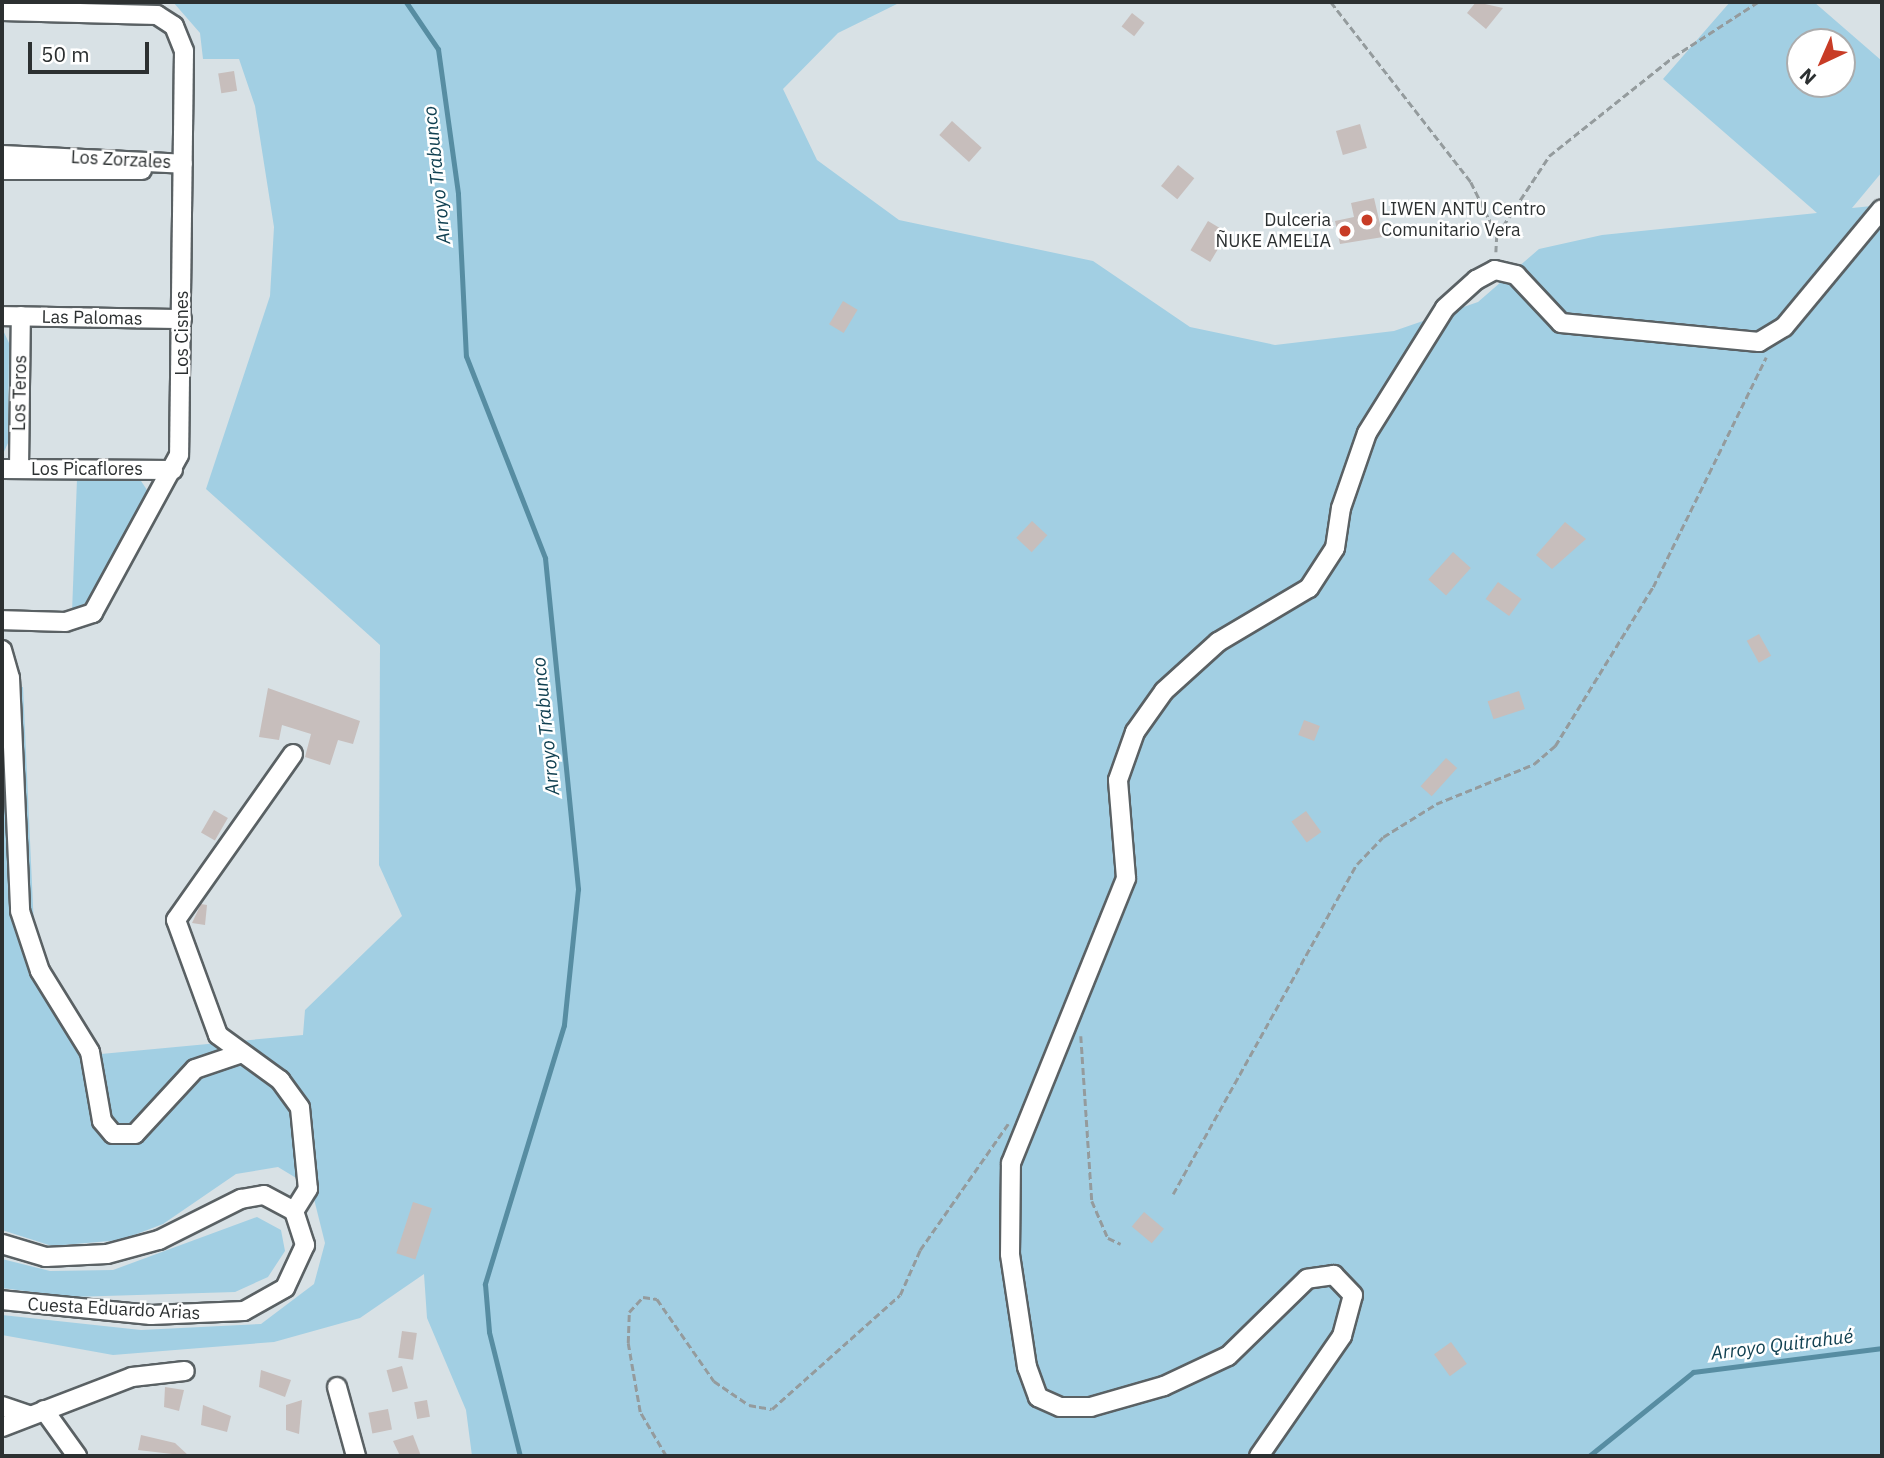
<!DOCTYPE html>
<meta charset="utf-8">
<style>
body{margin:0}
#map{position:relative;width:1884px;height:1458px;overflow:hidden;background:#d8e1e5;font-family:"IBM Plex Sans",sans-serif}
div>[style]{position:absolute}
.green>*{inset:0;background:#a2cfe3}
.stream>*{height:5px;margin:-2.5px;padding:0 2.5px;transform-origin:2.5px;border-radius:2.5px;background:#578da2}
.building>*{inset:0;background:#c7bebc;transform-origin:0 0}
.path>*{height:2.5px;margin-top:-1.25px;transform-origin:0;background:repeating-linear-gradient(90deg,#949b9d 0 7px,transparent 0 10.5px)}
.roads{filter:drop-shadow(2px 0 #5a6164) drop-shadow(-2px 0 #5a6164) drop-shadow(0 2px #5a6164) drop-shadow(0 -2px #5a6164)}
.minor>*{height:18px;margin:-9px;padding:0 9px;transform-origin:9px;border-radius:9px;background:#fff}
.dots>*{width:19px;height:19px;translate:-50% -50%;box-sizing:border-box;border:4px solid #fff;border-radius:50%}
span{translate:-50% -50%;white-space:nowrap;text-align:center;line-height:1.15;-webkit-text-stroke:5px #fff;paint-order:stroke}
.street-label{font-size:18px;color:#2c3031}
.poi-label{font-size:18px;color:#2c3031}
.left{translate:0 -50%;text-align:left}
.right{translate:-100% -50%;text-align:right}
.water-label{font-size:19px;color:#104051;font-style:italic}
.frame{position:absolute;inset:0;border:4px solid #2c3031;pointer-events:none}
.north{position:absolute;left:1786px;top:28px;width:70px;height:70px;box-sizing:border-box;background:#fff;border:2px solid #abacad;border-radius:50%;rotate:224deg;font-size:19px;font-weight:700;line-height:28px;text-align:center;color:#2c3031}
.north::after{content:'';display:block;margin:auto;width:24px;height:32px;background:#c83c26;clip-path:polygon(50% 0,100% 100%,50% 72%,0 100%)}
.scale{position:absolute;left:28px;top:42px;width:121px;height:32px;box-sizing:border-box;border:4px solid #2c3031;border-top:0;padding-left:9px;font-size:21px;line-height:24px;white-space:nowrap;color:#2c3031;-webkit-text-stroke:5px #fff;paint-order:stroke}
</style>
<div id="map">
<div class="green">
<i style="clip-path:polygon(evenodd,173px 2px,901px 2px,838px 33px,783px 89px,817px 160px,899px 220px,1093px 261px,1190px 327px,1275px 345px,1394px 331px,1478px 302px,1539px 249px,1602px 235px,1817px 213px,1663px 79px,1730px 2px,1814px 2px,1882px 61px,1882px 172px,1852px 208px,1882px 205px,1882px 1456px,472px 1456px,466px 1410px,427px 1318px,424px 1274px,360px 1318px,274px 1342px,113px 1355px,2px 1335px,2px 1315px,141px 1330px,261px 1324px,314px 1284px,325px 1243px,311px 1187px,278px 1167px,236px 1174px,163px 1224px,121px 1240px,52px 1246px,2px 1230px,2px 688px,23px 687px,34px 928px,56px 982px,101px 1054px,303px 1035px,305px 1010px,402px 916px,379px 865px,380px 645px,206px 489px,270px 296px,274px 227px,255px 106px,239px 59px,203px 59px,200px 33px,173px 2px,1800px 42px,1842px 42px,1842px 84px,1800px 84px,1800px 42px)"></i>
<i style="clip-path:polygon(2px 328px,9px 343px,8px 443px,2px 456px)"></i>
<i style="clip-path:polygon(77px 479px,141px 481px,149px 493px,92px 598px,72px 613px)"></i>
<i style="clip-path:polygon(257px 1217px,281px 1230px,285px 1251px,268px 1277px,235px 1292px,72px 1297px,2px 1288px,2px 1259px,50px 1271px,113px 1270px)"></i>
</div>
<div class="stream">
<i style="left:406px;top:2px;width:57px;rotate:55.8deg"></i>
<i style="left:438px;top:49px;width:146px;rotate:82.1deg"></i>
<i style="left:458px;top:194px;width:162px;rotate:87.2deg"></i>
<i style="left:466px;top:356px;width:217px;rotate:68.6deg"></i>
<i style="left:545px;top:558px;width:333px;rotate:84.3deg"></i>
<i style="left:578px;top:889px;width:137px;rotate:95.9deg"></i>
<i style="left:564px;top:1025px;width:271px;rotate:107deg"></i>
<i style="left:485px;top:1284px;width:48px;rotate:85.2deg"></i>
<i style="left:489px;top:1332px;width:128px;rotate:76deg"></i>
<i style="left:1589px;top:1456px;width:134px;rotate:-38.9deg"></i>
<i style="left:1693px;top:1372px;width:191px;rotate:-7.2deg"></i>
</div>
<div class="building">
<i style="clip-path:polygon(1476px 2px,1503px 8px,1486px 29px,1467px 13px)"></i>
<i style="left:1132px;top:13px;width:16px;height:17px;rotate:38deg"></i>
<i style="left:234px;top:71px;width:20px;height:16px;rotate:81deg"></i>
<i style="left:952px;top:121px;width:40px;height:19px;rotate:42deg"></i>
<i style="left:1360px;top:124px;width:25px;height:25px;rotate:74deg"></i>
<i style="left:1178px;top:165px;width:21px;height:27px;rotate:39deg"></i>
<i style="clip-path:polygon(1374px 198px,1383px 237px,1340px 244px,1335px 221px,1354px 217px,1351px 203px)"></i>
<i style="left:1208px;top:221px;width:23px;height:34px;rotate:31deg"></i>
<i style="left:843px;top:301px;width:17px;height:27px;rotate:31deg"></i>
<i style="left:1032px;top:521px;width:21px;height:23px;rotate:43deg"></i>
<i style="clip-path:polygon(1565px 522px,1586px 539px,1552px 569px,1536px 555px)"></i>
<i style="left:1453px;top:552px;width:24px;height:37px;rotate:42deg"></i>
<i style="left:1498px;top:582px;width:29px;height:21px;rotate:36deg"></i>
<i style="left:1759px;top:634px;width:25px;height:14px;rotate:61deg"></i>
<i style="clip-path:polygon(268px 688px,360px 721px,353px 744px,338px 740px,330px 765px,305px 757px,311px 734px,282px 725px,279px 740px,259px 737px)"></i>
<i style="left:1519px;top:691px;width:19px;height:33px;rotate:72deg"></i>
<i style="left:1304px;top:720px;width:17px;height:16px;rotate:21deg"></i>
<i style="left:1446px;top:758px;width:15px;height:38px;rotate:42deg"></i>
<i style="left:214px;top:810px;width:16px;height:26px;rotate:30deg"></i>
<i style="left:1306px;top:811px;width:26px;height:18px;rotate:54deg"></i>
<i style="clip-path:polygon(201px 904px,207px 905px,205px 925px,192px 923px)"></i>
<i style="left:413px;top:1202px;width:20px;height:54px;rotate:18deg"></i>
<i style="left:1144px;top:1212px;width:26px;height:19px;rotate:40deg"></i>
<i style="left:402px;top:1331px;width:15px;height:27px;rotate:8deg"></i>
<i style="left:1451px;top:1342px;width:27px;height:21px;rotate:54deg"></i>
<i style="left:402px;top:1366px;width:23px;height:16px;rotate:75deg"></i>
<i style="clip-path:polygon(261px 1370px,291px 1380px,285px 1397px,259px 1387px)"></i>
<i style="clip-path:polygon(165px 1387px,184px 1390px,179px 1411px,164px 1407px)"></i>
<i style="clip-path:polygon(302px 1400px,299px 1434px,286px 1430px,286px 1405px)"></i>
<i style="left:427px;top:1400px;width:17px;height:13px;rotate:80deg"></i>
<i style="clip-path:polygon(203px 1405px,231px 1416px,227px 1432px,201px 1425px)"></i>
<i style="left:388px;top:1409px;width:21px;height:20px;rotate:79deg"></i>
<i style="clip-path:polygon(141px 1435px,175px 1443px,189px 1456px,138px 1450px)"></i>
<i style="clip-path:polygon(413px 1435px,421px 1456px,400px 1456px,393px 1441px)"></i>
</div>
<div class="path">
<i style="left:1331px;top:2px;width:228px;rotate:52.1deg"></i>
<i style="left:1471px;top:182px;width:59px;rotate:63.9deg"></i>
<i style="left:1497px;top:235px;width:17px;rotate:93deg"></i>
<i style="left:1497px;top:235px;width:95px;rotate:-56.6deg"></i>
<i style="left:1549px;top:156px;width:159px;rotate:-38.6deg"></i>
<i style="left:1673px;top:57px;width:101px;rotate:-32.9deg"></i>
<i style="left:1081px;top:1036px;width:165px;rotate:86.2deg"></i>
<i style="left:1092px;top:1201px;width:40px;rotate:66.6deg"></i>
<i style="left:1108px;top:1238px;width:14px;rotate:25deg"></i>
<i style="left:1173px;top:1194px;width:378px;rotate:-60.9deg"></i>
<i style="left:1357px;top:864px;width:37px;rotate:-46deg"></i>
<i style="left:1383px;top:837px;width:62px;rotate:-31.9deg"></i>
<i style="left:1436px;top:804px;width:106px;rotate:-22.2deg"></i>
<i style="left:1534px;top:764px;width:28px;rotate:-41deg"></i>
<i style="left:1555px;top:746px;width:187px;rotate:-58.4deg"></i>
<i style="left:1653px;top:587px;width:256px;rotate:-63.8deg"></i>
<i style="left:666px;top:1456px;width:51px;rotate:-120.6deg"></i>
<i style="left:640px;top:1412px;width:70px;rotate:-99.9deg"></i>
<i style="left:628px;top:1343px;width:31px;rotate:-88deg"></i>
<i style="left:629px;top:1312px;width:21px;rotate:-47deg"></i>
<i style="left:643px;top:1297px;width:14px;rotate:8deg"></i>
<i style="left:657px;top:1299px;width:100px;rotate:55.2deg"></i>
<i style="left:714px;top:1381px;width:42px;rotate:34.4deg"></i>
<i style="left:749px;top:1405px;width:23px;rotate:10deg"></i>
<i style="left:772px;top:1409px;width:171px;rotate:-41.7deg"></i>
<i style="left:900px;top:1295px;width:49px;rotate:-66deg"></i>
<i style="left:920px;top:1250px;width:154px;rotate:-55.1deg"></i>
</div>
<div class="roads">
<div class="minor">
<i style="left:2px;top:11px;width:155px;rotate:1.5deg"></i>
<i style="left:157px;top:15px;width:20px;rotate:33deg"></i>
<i style="left:174px;top:26px;width:27px;rotate:68deg"></i>
<i style="left:184px;top:51px;width:404px;rotate:90.7deg"></i>
<i style="left:179px;top:455px;width:180px;rotate:118.6deg"></i>
<i style="left:93px;top:613px;width:29px;rotate:162deg"></i>
<i style="left:65px;top:622px;width:63px;rotate:-178.2deg"></i>
<i style="left:2px;top:155px;width:181px;rotate:2.8deg"></i>
<i style="left:2px;top:170px;width:140px"></i>
<i style="left:2px;top:316px;width:180px;rotate:1deg"></i>
<i style="left:2px;top:469px;width:171px;rotate:0.3deg"></i>
<i style="left:19px;top:469px;width:153px;rotate:-89.3deg"></i>
<i style="left:2px;top:650px;width:29px;rotate:74deg"></i>
<i style="left:10px;top:678px;width:233px;rotate:87.5deg"></i>
<i style="left:20px;top:911px;width:63px;rotate:71.6deg"></i>
<i style="left:40px;top:971px;width:95px;rotate:58.3deg"></i>
<i style="left:90px;top:1052px;width:70px;rotate:80.1deg"></i>
<i style="left:102px;top:1121px;width:17px;rotate:50deg"></i>
<i style="left:113px;top:1134px;width:22px"></i>
<i style="left:135px;top:1134px;width:88px;rotate:-47.3deg"></i>
<i style="left:195px;top:1069px;width:46px;rotate:-18.8deg"></i>
<i style="left:293px;top:754px;width:203px;rotate:125.2deg"></i>
<i style="left:176px;top:920px;width:122px;rotate:69.9deg"></i>
<i style="left:218px;top:1035px;width:77px;rotate:36deg"></i>
<i style="left:280px;top:1080px;width:34px;rotate:54deg"></i>
<i style="left:300px;top:1108px;width:81px;rotate:84.4deg"></i>
<i style="left:308px;top:1189px;width:26px;rotate:122deg"></i>
<i style="left:2px;top:1244px;width:46px;rotate:16.5deg"></i>
<i style="left:46px;top:1257px;width:61px;rotate:-2.8deg"></i>
<i style="left:107px;top:1254px;width:54px;rotate:-15.1deg"></i>
<i style="left:159px;top:1240px;width:92px;rotate:-26.6deg"></i>
<i style="left:241px;top:1199px;width:23px;rotate:-10deg"></i>
<i style="left:264px;top:1195px;width:34px;rotate:28deg"></i>
<i style="left:294px;top:1211px;width:36px;rotate:72deg"></i>
<i style="left:305px;top:1245px;width:47px;rotate:114.9deg"></i>
<i style="left:285px;top:1288px;width:47px;rotate:150.7deg"></i>
<i style="left:244px;top:1311px;width:93px;rotate:177.5deg"></i>
<i style="left:151px;top:1315px;width:150px;rotate:-174.3deg"></i>
<i style="left:337px;top:1387px;width:72px;rotate:74.6deg"></i>
<i style="left:2px;top:1406px;width:28px;rotate:19deg"></i>
<i style="left:44px;top:1410px;width:57px;rotate:54.3deg"></i>
<i style="left:2px;top:1427px;width:139px;rotate:-21deg"></i>
<i style="left:132px;top:1377px;width:53px;rotate:-6.5deg"></i>
<i style="left:1259px;top:1456px;width:146px;rotate:-55.3deg"></i>
<i style="left:1342px;top:1336px;width:42px;rotate:-75deg"></i>
<i style="left:1353px;top:1295px;width:28px;rotate:-134deg"></i>
<i style="left:1334px;top:1275px;width:27px;rotate:172deg"></i>
<i style="left:1307px;top:1279px;width:110px;rotate:135.7deg"></i>
<i style="left:1228px;top:1356px;width:71px;rotate:154.9deg"></i>
<i style="left:1164px;top:1386px;width:76px;rotate:164deg"></i>
<i style="left:1091px;top:1407px;width:31px;rotate:180deg"></i>
<i style="left:1060px;top:1407px;width:24px;rotate:-156deg"></i>
<i style="left:1038px;top:1397px;width:32px;rotate:-110deg"></i>
<i style="left:1027px;top:1367px;width:114px;rotate:-98.6deg"></i>
<i style="left:1010px;top:1254px;width:91px;rotate:-89.4deg"></i>
<i style="left:1011px;top:1163px;width:307px;rotate:-68deg"></i>
<i style="left:1126px;top:878px;width:98px;rotate:-94.7deg"></i>
<i style="left:1118px;top:780px;width:51px;rotate:-70.5deg"></i>
<i style="left:1135px;top:732px;width:50px;rotate:-54.7deg"></i>
<i style="left:1164px;top:691px;width:73px;rotate:-42.2deg"></i>
<i style="left:1218px;top:642px;width:106px;rotate:-30.7deg"></i>
<i style="left:1309px;top:588px;width:48px;rotate:-57deg"></i>
<i style="left:1335px;top:548px;width:40px;rotate:-81.5deg"></i>
<i style="left:1341px;top:508px;width:79px;rotate:-70.9deg"></i>
<i style="left:1367px;top:433px;width:147px;rotate:-58deg"></i>
<i style="left:1445px;top:308px;width:42px;rotate:-42.1deg"></i>
<i style="left:1476px;top:280px;width:21px;rotate:-28deg"></i>
<i style="left:1495px;top:270px;width:22px;rotate:13deg"></i>
<i style="left:1516px;top:275px;width:66px;rotate:46.8deg"></i>
<i style="left:1561px;top:323px;width:199px;rotate:5.5deg"></i>
<i style="left:1759px;top:342px;width:29px;rotate:-31deg"></i>
<i style="left:1784px;top:327px;width:153px;rotate:-50.3deg"></i>
</div>
</div>
<div class="dots">
<i style="left:1367px;top:220px;background:#c83c26"></i>
<i style="left:1345px;top:231px;background:#c83c26"></i>
</div>
<div class="street-label">
<span style="left:121px;top:160px;rotate:3deg">Los Zorzales</span>
<span style="left:92px;top:318px;rotate:1deg">Las Palomas</span>
<span style="left:182px;top:333px;rotate:-90deg">Los Cisnes</span>
<span style="left:20px;top:393px;rotate:-89deg">Los Teros</span>
<span style="left:87px;top:469px">Los Picaflores</span>
<span style="left:114px;top:1309px;rotate:3deg">Cuesta Eduardo Arias</span>
</div>
<div class="poi-label">
<span class="left" style="left:1381px;top:220px">LIWEN ANTU Centro<br>Comunitario Vera</span>
<span class="right" style="left:1331px;top:231px">Dulceria<br>ÑUKE AMELIA</span>
</div>
<div class="water-label">
<span style="left:437px;top:175px;rotate:-96deg">Arroyo Trabunco</span>
<span style="left:546px;top:726px;rotate:-96deg">Arroyo Trabunco</span>
<span style="left:1782px;top:1345px;rotate:-7deg">Arroyo Quitrahué</span>
</div>
<div class="frame"></div>
<div class="north">N</div>
<div class="scale">50 m</div>
</div>
